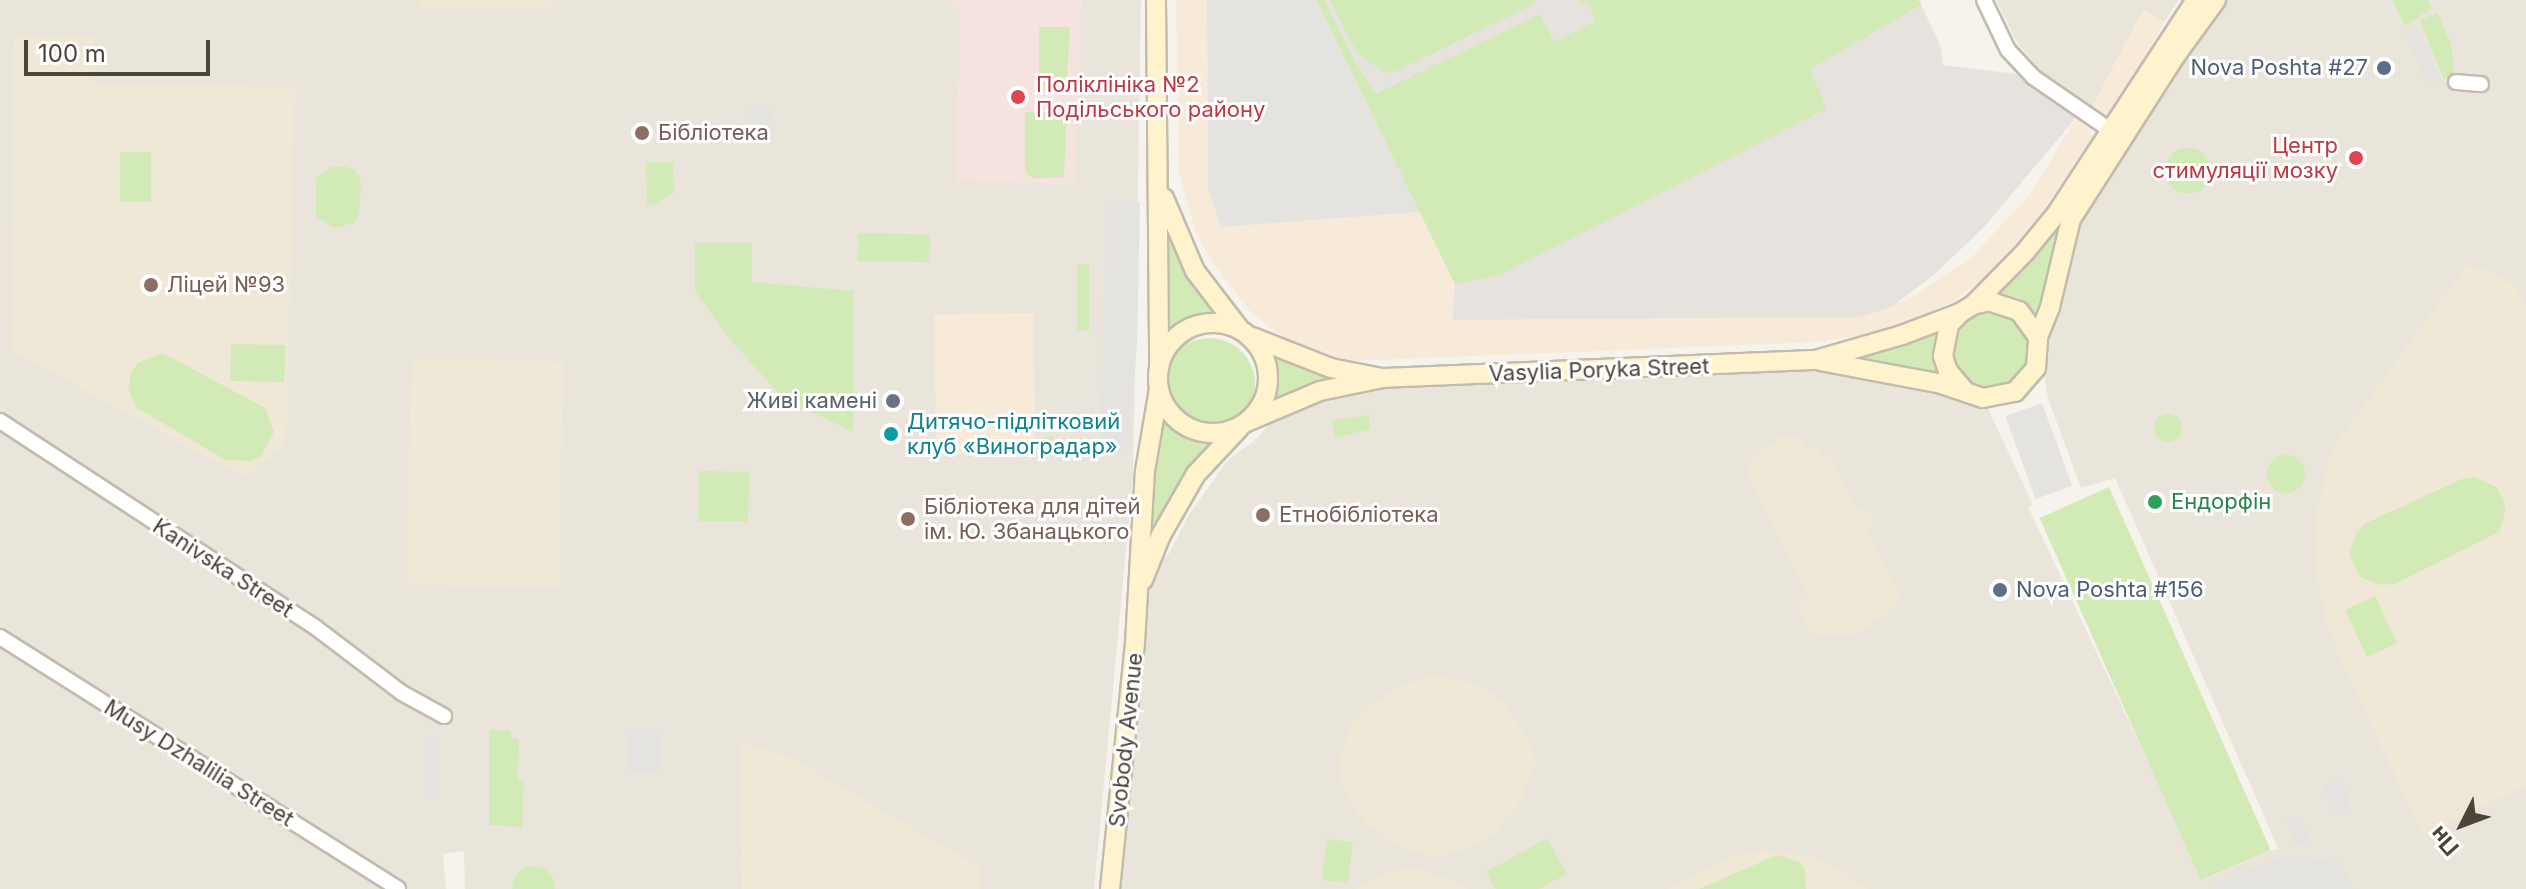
<!DOCTYPE html>
<meta charset="utf-8">
<style>
body{margin:0}
#map{position:relative;width:2526px;height:889px;overflow:hidden;background:#f6f3ec;font-family:Inter,sans-serif}
div>[style]{position:absolute}
.residential>*{inset:0;background:#eae5da}
.commercial>*{inset:0;background:#f7ead8;transform-origin:0 0}
.industrial>*{inset:0;background:#e6e2dd}
.education>*{inset:0;background:#efe8d6;transform-origin:0 0}
.medical>*{inset:0;background:#f6e3e0}
.green>*{inset:0;background:#d2eab5;transform-origin:0 0}
.round{border-radius:50%}
.parking>*{inset:0;background:#e5e3e0;transform-origin:0 0}
.roads{filter:drop-shadow(2px 0 #c2bbae) drop-shadow(-2px 0 #c2bbae) drop-shadow(0 2px #c2bbae) drop-shadow(0 -2px #c2bbae)}
.street>*{height:14px;margin:-7px;padding:0 7px;transform-origin:7px;border-radius:7px;background:#fff}
.secondary>*{height:18px;margin:-9px;padding:0 9px;transform-origin:9px;border-radius:9px;background:#fff3cd}
.secondary>.ring{margin:-9px;padding:0;box-sizing:content-box;background:none;border:18px solid #fff3cd;border-radius:50%}
.dots>*{width:22px;height:22px;translate:-50% -50%;box-sizing:border-box;border:4px solid #fff;border-radius:50%}
span{translate:-50% -50%;white-space:nowrap;text-align:center;line-height:1.15;-webkit-text-stroke:6px #fff;paint-order:stroke}
.service-label{font-size:22px;color:#4e5e75}
.right{translate:-100% -50%;text-align:right}
.left{translate:0 -50%;text-align:left}
.health-label{font-size:22px;color:#be3a42}
.education-label{font-size:22px;color:#785e54}
.street-label{font-size:22px;color:#4b4439}
.worship-label{font-size:22px;color:#5b616d}
.culture-label{font-size:22px;color:#0d838f}
.leisure-label{font-size:22px;color:#27864d}
.north{position:absolute;left:2422px;top:785px;width:80px;height:80px;-webkit-text-stroke:6px #fff;paint-order:stroke;rotate:228deg;font-size:22px;font-weight:700;line-height:32px;text-align:center;color:#4b4439}
.north::after{content:'';display:block;margin:auto;width:28px;height:36px;background:#4b4439;clip-path:polygon(50% 0,100% 100%,50% 72%,0 100%)}
.scale{position:absolute;left:24px;top:40px;width:186px;height:36px;box-sizing:border-box;border:4px solid #4b4439;border-top:0;padding-left:10px;font-size:24px;line-height:28px;white-space:nowrap;color:#4b4439;-webkit-text-stroke:6px #fff;paint-order:stroke}
</style>
<div id="map">
<div class="residential">
<i style="clip-path:polygon(0 0,1141px 0,1133px 476px,1094px 889px,465px 889px,464px 851px,443px 854px,446px 889px,0 889px)"></i>
<i style="clip-path:polygon(1996px 0,2178px 0,2104px 117px,2044px 75px,2018px 44px)"></i>
<i style="clip-path:polygon(2215px 0,2526px 0,2526px 889px,1110px 889px,1138px 590px,1170px 552px,1188px 516px,1228px 460px,1254px 441px,1286px 405px,1320px 391px,1816px 360px,1983px 398px,2033px 505px,2028px 507px,2204px 880px,2270px 850px,2279px 850px,2115px 478px,2081px 488px,2048px 398px,2040px 352px,2071px 219px)"></i>
</div>
<div class="commercial">
<i style="clip-path:polygon(1176px 0,1207px 0,1208px 189px,1221px 227px,1420px 212px,1455px 284px,1452px 320px,1859px 317px,1911px 298px,1971px 258px,2030px 195px,2078px 115px,2093px 136px,2038px 218px,1988px 275px,1952px 302px,1880px 333px,1816px 342px,1350px 361px,1315px 353px,1284px 338px,1250px 311px,1212px 262px,1196px 232px,1179px 174px)"></i>
<i style="left:2143px;top:10px;width:24px;height:110px;rotate:28deg"></i>
<i style="left:1033px;top:313px;width:139px;height:99px;rotate:89deg"></i>
</div>
<div class="industrial">
<i style="clip-path:polygon(1316px 0,1919px 0,1941px 47px,1943px 65px,2016px 74px,2078px 115px,1985px 226px,1935px 274px,1891px 307px,1859px 317px,1452px 320px,1455px 284px)"></i>
</div>
<div class="education">
<i style="left:420px;top:0;width:131px;height:9px"></i>
<i style="clip-path:polygon(14px 36px,93px 36px,95px 84px,295px 87px,286px 444px,245px 478px,12px 350px)"></i>
<i style="clip-path:polygon(2467px 265px,2485px 268px,2516px 287px,2526px 308px,2526px 785px,2424px 835px,2342px 665px,2325px 616px,2315px 566px,2316px 516px,2332px 449px)"></i>
<i style="left:411px;top:359px;width:152px;height:226px;rotate:1deg"></i>
<i style="clip-path:polygon(1783px 434px,1801px 439px,1806px 449px,1814px 445px,1822px 459px,1830px 455px,1855px 509px,1865px 508px,1871px 514px,1872px 524px,1866px 529px,1901px 595px,1892px 609px,1859px 634px,1819px 636px,1817px 631px,1812px 633px,1803px 619px,1798px 604px,1810px 597px,1749px 476px,1750px 460px)"></i>
<i style="clip-path:polygon(1429px 674px,1478px 684px,1505px 703px,1534px 750px,1535px 767px,1518px 804px,1494px 834px,1473px 847px,1437px 857px,1405px 849px,1365px 824px,1341px 782px,1339px 758px,1351px 727px,1369px 707px,1390px 692px)"></i>
<i style="clip-path:polygon(741px 742px,792px 758px,981px 868px,980px 889px,742px 889px)"></i>
<i style="clip-path:polygon(1763px 850px,1821px 859px,1869px 889px,1667px 889px,1737px 855px)"></i>
<i style="clip-path:polygon(1412px 868px,1444px 877px,1467px 889px,1357px 889px,1385px 874px)"></i>
</div>
<div class="medical">
<i style="clip-path:polygon(949px 0,1082px 0,1074px 184px,956px 181px,960px 14px)"></i>
</div>
<div class="green">
<i style="clip-path:polygon(1316px 0,1324px 0,1356px 63px,1376px 94px,1540px 14px,1554px 42px,1596px 21px,1587px 1px,1580px 4px,1578px 0,1919px 0,1921px 5px,1810px 69px,1826px 109px,1500px 275px,1455px 284px)"></i>
<i style="clip-path:polygon(1330px 0,1536px 0,1534px 4px,1396px 71px,1385px 73px,1358px 54px)"></i>
<i style="clip-path:polygon(2392px 0,2428px 0,2432px 8px,2405px 26px)"></i>
<i style="clip-path:polygon(2437px 12px,2451px 45px,2454px 68px,2452px 77px,2444px 79px,2420px 21px)"></i>
<i style="clip-path:polygon(1039px 27px,1070px 27px,1066px 92px,1039px 90px)"></i>
<i style="clip-path:polygon(1025px 112px,1067px 112px,1064px 178px,1032px 178px,1025px 171px)"></i>
<i class="round" style="left:2165px;top:148px;width:46px;height:46px"></i>
<i style="left:120px;top:152px;width:31px;height:50px"></i>
<i style="clip-path:polygon(646px 162px,673px 162px,674px 192px,656px 204px,647px 205px)"></i>
<i style="clip-path:polygon(344px 166px,356px 171px,361px 182px,359px 214px,354px 223px,334px 228px,316px 216px,316px 178px,331px 167px)"></i>
<i style="clip-path:polygon(2067px 214px,2037px 314px,2019px 298px,1996px 295px)"></i>
<i style="clip-path:polygon(1164px 223px,1184px 272px,1215px 312px,1214px 316px,1186px 323px,1167px 338px)"></i>
<i style="left:858px;top:233px;width:72px;height:28px;rotate:1deg"></i>
<i style="clip-path:polygon(695px 243px,752px 243px,752px 282px,854px 291px,853px 432px,782px 397px,729px 338px,695px 291px)"></i>
<i style="left:1077px;top:264px;width:12px;height:66px"></i>
<i class="round" style="left:1953px;top:312px;width:76px;height:76px"></i>
<i style="clip-path:polygon(1936px 334px,1933px 352px,1941px 377px,1920px 369px,1846px 362px)"></i>
<i class="round" style="left:1163px;top:338px;width:92px;height:92px"></i>
<i style="left:231px;top:344px;width:54px;height:37px;rotate:1deg"></i>
<i style="clip-path:polygon(163px 353px,265px 408px,274px 432px,262px 455px,252px 461px,226px 460px,137px 408px,128px 389px,131px 373px,139px 362px)"></i>
<i style="clip-path:polygon(1272px 353px,1344px 375px,1266px 408px,1275px 392px,1277px 377px)"></i>
<i style="clip-path:polygon(1157px 400px,1168px 422px,1192px 437px,1211px 440px,1212px 445px,1189px 472px,1148px 537px)"></i>
<i class="round" style="left:2154px;top:414px;width:28px;height:28px"></i>
<i style="clip-path:polygon(1369px 415px,1370px 429px,1335px 438px,1332px 420px)"></i>
<i style="clip-path:polygon(1052px 436px,1052px 440px,1085px 440px,1085px 451px,1046px 451px,1045px 437px)"></i>
<i class="round" style="left:2267px;top:455px;width:38px;height:38px"></i>
<i style="left:699px;top:471px;width:50px;height:50px;rotate:1deg"></i>
<i style="clip-path:polygon(2475px 477px,2496px 487px,2502px 497px,2506px 510px,2499px 532px,2394px 584px,2381px 585px,2360px 577px,2349px 555px,2356px 533px,2366px 523px,2462px 479px)"></i>
<i style="left:2109px;top:487px;width:397px;height:76px;rotate:66deg"></i>
<i style="left:2375px;top:596px;width:52px;height:33px;rotate:65deg"></i>
<i style="clip-path:polygon(489px 730px,511px 731px,511px 739px,519px 739px,518px 780px,524px 780px,522px 827px,489px 825px)"></i>
<i style="clip-path:polygon(1547px 838px,1567px 874px,1539px 889px,1496px 889px,1486px 872px)"></i>
<i style="left:1327px;top:839px;width:26px;height:41px;rotate:7deg"></i>
<i style="clip-path:polygon(1777px 855px,1799px 862px,1805px 870px,1806px 889px,1699px 889px)"></i>
<i style="clip-path:polygon(527px 866px,541px 867px,552px 875px,555px 889px,512px 889px,516px 874px)"></i>
</div>
<div class="parking">
<i style="clip-path:polygon(1207px 0,1316px 0,1420px 212px,1221px 227px,1208px 189px)"></i>
<i style="left:2418px;top:29px;width:55px;height:14px;rotate:66deg"></i>
<i style="left:770px;top:104px;width:37px;height:20px;rotate:87deg"></i>
<i style="clip-path:polygon(1140px 202px,1137px 344px,1130px 446px,1124px 454px,1100px 454px,1106px 203px)"></i>
<i style="left:2042px;top:403px;width:88px;height:39px;rotate:70deg"></i>
<i style="left:661px;top:729px;width:42px;height:33px;rotate:89deg"></i>
<i style="left:425px;top:737px;width:14px;height:59px"></i>
<i style="clip-path:polygon(2343px 775px,2350px 810px,2336px 817px,2322px 786px)"></i>
<i style="clip-path:polygon(2283px 816px,2302px 820px,2312px 843px,2296px 845px)"></i>
<i style="clip-path:polygon(2287px 855px,2341px 863px,2353px 889px,2215px 889px,2213px 884px)"></i>
</div>
<div class="roads">
<div class="street">
<i style="left:1984px;top:0;width:55px;rotate:64.4deg"></i>
<i style="left:2008px;top:50px;width:37px;rotate:47deg"></i>
<i style="left:2033px;top:77px;width:93px;rotate:34.5deg"></i>
<i style="left:2456px;top:82px;width:25px;rotate:5deg"></i>
<i style="left:0;top:421px;width:376px;rotate:33.2deg"></i>
<i style="left:315px;top:627px;width:109px;rotate:37.2deg"></i>
<i style="left:402px;top:693px;width:48px;rotate:28.7deg"></i>
<i style="left:0;top:637px;width:471px;rotate:32.3deg"></i>
</div>
<div class="secondary">
<i style="left:1156px;top:0;width:368px;rotate:89.5deg"></i>
<i style="left:1164px;top:198px;width:79px;rotate:67deg"></i>
<i style="left:1195px;top:271px;width:71px;rotate:52.5deg"></i>
<i style="left:1960px;top:313px;width:16px;rotate:133deg"></i>
<i style="left:1949px;top:325px;width:32px;rotate:101deg"></i>
<i style="left:1943px;top:356px;width:16px;rotate:72deg"></i>
<i style="left:1948px;top:371px;width:25px;rotate:50deg"></i>
<i class="ring" style="left:1158px;top:323px;width:92px;height:92px"></i>
<i style="left:1252px;top:337px;width:85px;rotate:21.4deg"></i>
<i style="left:1331px;top:368px;width:52px;rotate:11.1deg"></i>
<i style="left:2038px;top:337px;width:32px;rotate:-68deg"></i>
<i style="left:2050px;top:307px;width:90px;rotate:-76.6deg"></i>
<i style="left:2071px;top:219px;width:195px;rotate:-57.4deg"></i>
<i style="left:2176px;top:55px;width:68px;rotate:-54deg"></i>
<i style="left:1820px;top:361px;width:120px;rotate:10.6deg"></i>
<i style="left:1938px;top:383px;width:47px;rotate:18.4deg"></i>
<i style="left:1983px;top:398px;width:33px;rotate:-11deg"></i>
<i style="left:2015px;top:392px;width:32px;rotate:-49deg"></i>
<i style="left:2036px;top:368px;width:31px;rotate:-86deg"></i>
<i style="left:2038px;top:337px;width:32px;rotate:-126deg"></i>
<i style="left:2019px;top:311px;width:32px;rotate:-162deg"></i>
<i style="left:1989px;top:301px;width:16px;rotate:166deg"></i>
<i style="left:1249px;top:421px;width:77px;rotate:-22.9deg"></i>
<i style="left:1320px;top:391px;width:63px;rotate:-11.8deg"></i>
<i style="left:1382px;top:378px;width:434px;rotate:-2.4deg"></i>
<i style="left:1816px;top:360px;width:90px;rotate:-16.2deg"></i>
<i style="left:1902px;top:335px;width:62px;rotate:-20.8deg"></i>
<i style="left:1960px;top:313px;width:15px;rotate:-32deg"></i>
<i style="left:1973px;top:305px;width:74px;rotate:-45.5deg"></i>
<i style="left:2025px;top:252px;width:50px;rotate:-50.6deg"></i>
<i style="left:2057px;top:213px;width:254px;rotate:-56.9deg"></i>
<i style="left:1143px;top:580px;width:48px;rotate:-68.2deg"></i>
<i style="left:1161px;top:535px;width:70px;rotate:-60.2deg"></i>
<i style="left:1196px;top:474px;width:63px;rotate:-46.9deg"></i>
<i style="left:1110px;top:889px;width:247px;rotate:-84.2deg"></i>
<i style="left:1135px;top:643px;width:172px;rotate:-86.7deg"></i>
<i style="left:1145px;top:471px;width:83px;rotate:-80.3deg"></i>
</div>
</div>
<div class="dots">
<i style="left:2384px;top:68px;background:#5c6f8a"></i>
<i style="left:1018px;top:97px;background:#e0444e"></i>
<i style="left:642px;top:133px;background:#8d6e63"></i>
<i style="left:2356px;top:158px;background:#e0444e"></i>
<i style="left:151px;top:285px;background:#8d6e63"></i>
<i style="left:893px;top:401px;background:#6b7280"></i>
<i style="left:891px;top:434px;background:#0f9aa8"></i>
<i style="left:2155px;top:502px;background:#2e9e5b"></i>
<i style="left:1263px;top:515px;background:#8d6e63"></i>
<i style="left:908px;top:519px;background:#8d6e63"></i>
<i style="left:2000px;top:590px;background:#5c6f8a"></i>
</div>
<div class="service-label">
<span class="right" style="left:2368px;top:68px">Nova Poshta #27</span>
<span class="left" style="left:2016px;top:590px">Nova Poshta #156</span>
</div>
<div class="health-label">
<span class="left" style="left:1036px;top:97px">Поліклініка №2<br>Подільського району</span>
<span class="right" style="left:2338px;top:158px">Центр<br>стимуляції мозку</span>
</div>
<div class="education-label">
<span class="left" style="left:658px;top:133px">Бібліотека</span>
<span class="left" style="left:167px;top:285px">Ліцей №93</span>
<span class="left" style="left:924px;top:519px">Бібліотека для дітей<br>ім. Ю. Збанацького</span>
<span class="left" style="left:1279px;top:515px">Етнобібліотека</span>
</div>
<div class="street-label">
<span style="left:1599px;top:370px;rotate:-2deg">Vasylia Poryka Street</span>
<span style="left:223px;top:568px;rotate:33deg">Kanivska Street</span>
<span style="left:1126px;top:740px;rotate:-84deg">Svobody Avenue</span>
<span style="left:199px;top:763px;rotate:32deg">Musy Dzhalilia Street</span>
</div>
<div class="worship-label">
<span class="right" style="left:877px;top:401px">Живі камені</span>
</div>
<div class="culture-label">
<span class="left" style="left:907px;top:434px">Дитячо-підлітковий<br>клуб «Виноградар»</span>
</div>
<div class="leisure-label">
<span class="left" style="left:2171px;top:502px">Ендорфін</span>
</div>
<div class="north">Пн</div>
<div class="scale">100 m</div>
</div>
